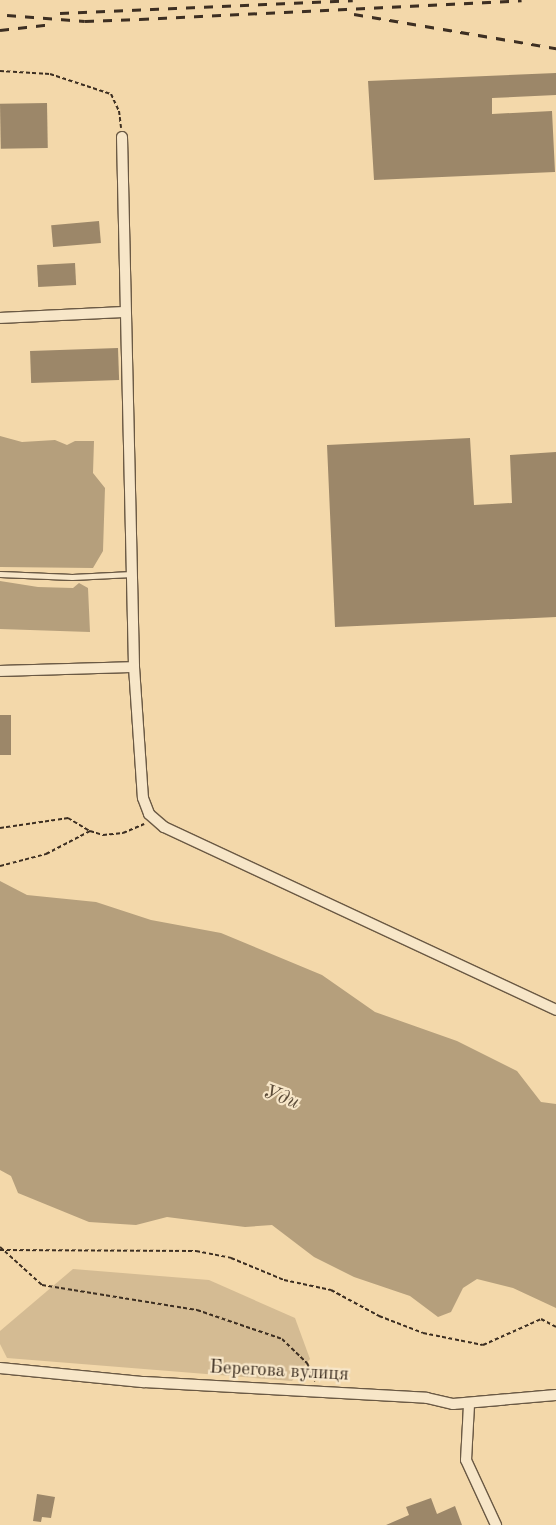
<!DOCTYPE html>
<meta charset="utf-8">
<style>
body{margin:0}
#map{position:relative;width:556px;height:1525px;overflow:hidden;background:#f3d8aa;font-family:"Old Standard TT",serif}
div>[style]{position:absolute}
.green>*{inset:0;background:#d4bb93}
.water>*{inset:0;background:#b59f7c}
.building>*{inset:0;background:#9c8769;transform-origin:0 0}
.path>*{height:2px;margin-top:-1px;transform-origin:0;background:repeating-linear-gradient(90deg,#3d2f22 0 4px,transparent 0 6.5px)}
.roads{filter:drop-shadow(1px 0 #6a5944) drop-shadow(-1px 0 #6a5944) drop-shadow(0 1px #6a5944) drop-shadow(0 -1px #6a5944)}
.service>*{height:5px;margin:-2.5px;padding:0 2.5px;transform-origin:2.5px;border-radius:2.5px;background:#f7e6c8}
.minor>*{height:10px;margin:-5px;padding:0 5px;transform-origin:5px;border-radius:5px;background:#f7e6c8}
.rail>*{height:3px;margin-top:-1.5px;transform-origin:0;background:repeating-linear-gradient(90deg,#3d2f22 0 9px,transparent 0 18px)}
span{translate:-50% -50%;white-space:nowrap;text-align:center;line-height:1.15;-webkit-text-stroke:4.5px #f7e6c8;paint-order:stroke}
.street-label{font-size:19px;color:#3d2f22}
.water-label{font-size:20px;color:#5b4b38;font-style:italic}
</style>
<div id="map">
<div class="green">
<i style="clip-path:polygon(73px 1269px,209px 1280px,295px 1318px,310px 1359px,292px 1381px,7px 1358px,0 1344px,0 1331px)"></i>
</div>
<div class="water">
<i style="clip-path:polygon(0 436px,22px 442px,55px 440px,67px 445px,75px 441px,94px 441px,93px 473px,105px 488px,103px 551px,93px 568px,0 567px)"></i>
<i style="clip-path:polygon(0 581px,38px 587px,73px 588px,79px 583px,88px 588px,90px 632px,0 629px)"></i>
<i style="clip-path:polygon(0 881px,27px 895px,96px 902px,151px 920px,221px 933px,322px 975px,375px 1012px,457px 1041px,517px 1071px,541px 1102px,556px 1104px,556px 1308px,513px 1288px,477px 1279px,463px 1288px,451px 1312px,438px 1317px,410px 1296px,354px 1277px,314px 1257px,272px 1225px,245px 1227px,167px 1217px,136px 1225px,89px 1222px,18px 1193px,11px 1176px,0 1170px)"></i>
</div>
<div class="building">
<i style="clip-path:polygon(556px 73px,556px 95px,492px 98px,492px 114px,552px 111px,555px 172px,374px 180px,368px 81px)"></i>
<i style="left:47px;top:103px;width:45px;height:47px;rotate:89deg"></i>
<i style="left:99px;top:221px;width:22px;height:48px;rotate:85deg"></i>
<i style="left:75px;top:263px;width:22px;height:38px;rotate:87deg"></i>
<i style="left:118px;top:348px;width:32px;height:88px;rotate:88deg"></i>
<i style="clip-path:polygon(470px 438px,474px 505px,512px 503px,510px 455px,556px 452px,556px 617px,335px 627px,327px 445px)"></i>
<i style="left:0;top:715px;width:11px;height:40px"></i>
<i style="clip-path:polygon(37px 1494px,55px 1497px,51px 1518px,42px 1517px,41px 1522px,33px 1521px)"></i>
<i style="clip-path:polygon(431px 1498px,437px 1514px,455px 1506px,462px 1525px,386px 1525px,409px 1515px,406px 1507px)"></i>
</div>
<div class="path">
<i style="left:0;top:71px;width:50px;rotate:3.4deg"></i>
<i style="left:50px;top:74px;width:64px;rotate:18.2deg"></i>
<i style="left:111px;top:94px;width:19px;rotate:65deg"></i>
<i style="left:119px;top:111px;width:17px;rotate:83deg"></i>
<i style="left:0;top:828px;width:69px;rotate:-8.4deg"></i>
<i style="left:68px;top:818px;width:26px;rotate:31deg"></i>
<i style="left:90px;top:831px;width:14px;rotate:17deg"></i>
<i style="left:103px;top:835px;width:20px;rotate:-6deg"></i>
<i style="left:123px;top:833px;width:23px;rotate:-23deg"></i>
<i style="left:0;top:866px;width:48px;rotate:-14.6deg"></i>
<i style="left:46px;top:854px;width:50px;rotate:-27.6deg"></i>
<i style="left:0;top:1247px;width:57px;rotate:42.1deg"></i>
<i style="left:42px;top:1285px;width:157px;rotate:9.2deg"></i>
<i style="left:197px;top:1310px;width:90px;rotate:18.8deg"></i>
<i style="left:282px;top:1339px;width:35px;rotate:44deg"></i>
<i style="left:307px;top:1363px;width:20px;rotate:66deg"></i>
<i style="left:0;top:1250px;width:196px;rotate:0.3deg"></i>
<i style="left:196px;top:1251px;width:36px;rotate:11deg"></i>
<i style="left:231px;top:1258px;width:57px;rotate:22.5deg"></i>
<i style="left:284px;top:1280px;width:48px;rotate:12deg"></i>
<i style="left:331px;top:1290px;width:55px;rotate:28.4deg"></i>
<i style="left:379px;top:1316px;width:47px;rotate:21.1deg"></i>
<i style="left:423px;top:1333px;width:61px;rotate:11.3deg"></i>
<i style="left:483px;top:1345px;width:64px;rotate:-24.1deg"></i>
<i style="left:541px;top:1319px;width:17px;rotate:28deg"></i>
</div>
<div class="roads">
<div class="service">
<i style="left:0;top:574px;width:72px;rotate:2.4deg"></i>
<i style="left:72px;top:577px;width:60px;rotate:-2.9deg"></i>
</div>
<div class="minor">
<i style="left:122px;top:137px;width:530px;rotate:88.7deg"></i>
<i style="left:134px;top:667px;width:131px;rotate:86.1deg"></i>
<i style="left:143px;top:798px;width:17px;rotate:69deg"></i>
<i style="left:149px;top:814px;width:20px;rotate:41deg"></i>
<i style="left:164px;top:827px;width:433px;rotate:25deg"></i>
<i style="left:0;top:318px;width:124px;rotate:-2.8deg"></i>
<i style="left:0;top:671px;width:134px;rotate:-1.7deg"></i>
<i style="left:0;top:1368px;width:145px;rotate:5.6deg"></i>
<i style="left:144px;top:1382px;width:283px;rotate:3.2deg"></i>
<i style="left:427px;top:1398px;width:27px;rotate:13deg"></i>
<i style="left:453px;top:1404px;width:103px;rotate:-5deg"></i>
<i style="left:469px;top:1405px;width:55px;rotate:93.1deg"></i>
<i style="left:466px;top:1460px;width:72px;rotate:65.2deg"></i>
</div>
</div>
<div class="rail">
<i style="left:60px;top:13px;width:293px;rotate:-2.5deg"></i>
<i style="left:354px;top:14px;width:205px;rotate:9.6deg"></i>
<i style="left:7px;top:15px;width:78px;rotate:4.4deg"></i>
<i style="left:85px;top:21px;width:55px;rotate:-2.1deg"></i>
<i style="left:140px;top:19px;width:382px;rotate:-2.8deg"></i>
<i style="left:0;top:30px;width:53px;rotate:-6.5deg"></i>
</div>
<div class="street-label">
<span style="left:279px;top:1372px;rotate:3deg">Берегова вулиця</span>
</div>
<div class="water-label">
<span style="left:281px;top:1098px;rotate:20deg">Уди</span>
</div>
</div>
